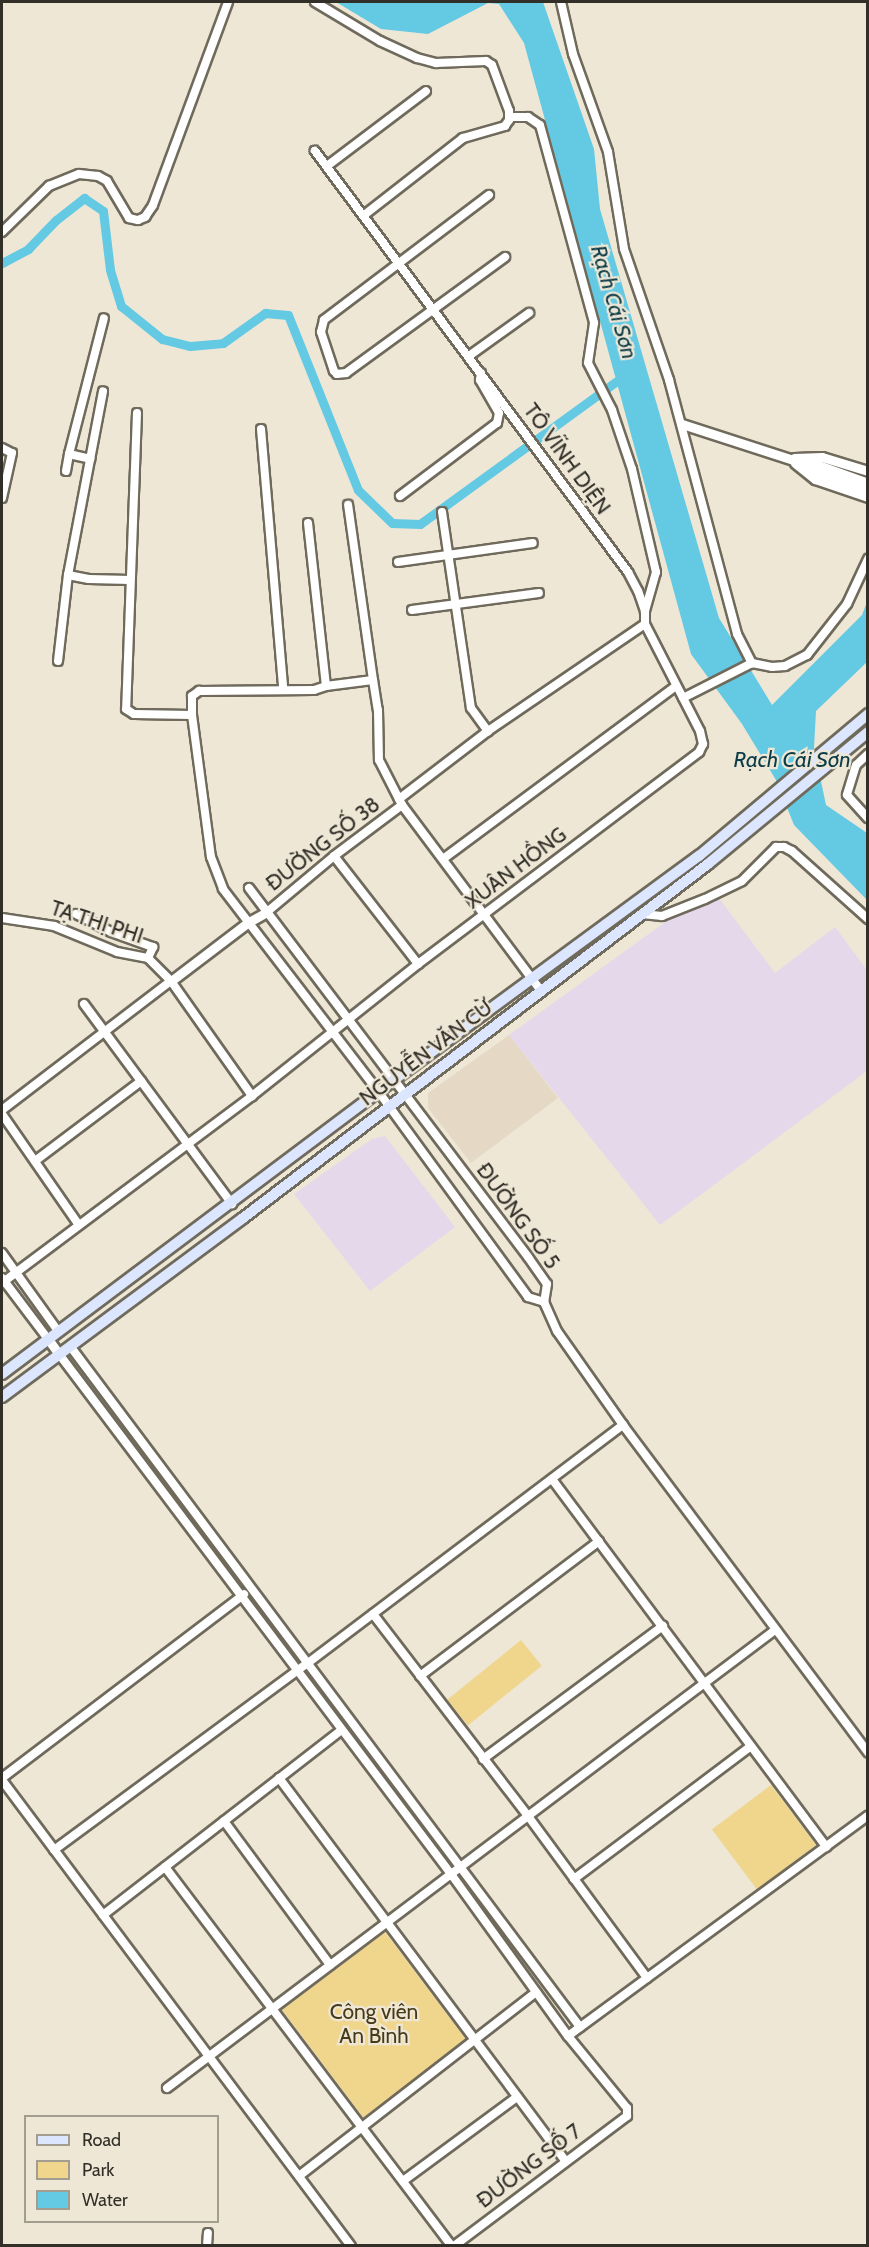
<!DOCTYPE html>
<meta charset="utf-8">
<style>
body{margin:0}
#map{position:relative;width:869px;height:2247px;overflow:hidden;background:#eee7d6;font-family:Cabin,sans-serif}
div>[style]{position:absolute}
.commercial>*{inset:0;background:#e5d9c5}
.medical>*{inset:0;background:#e6d8eb}
.green>*{inset:0;background:#f0d58d;transform-origin:0 0}
.water>*{inset:0;background:#64c9e3}
.canal>*{height:9px;margin:-4.5px;padding:0 4.5px;transform-origin:4.5px;border-radius:4.5px;background:#64c9e3}
.roads{filter:drop-shadow(2px 0 #6f6a5b) drop-shadow(-2px 0 #6f6a5b) drop-shadow(0 2px #6f6a5b) drop-shadow(0 -2px #6f6a5b)}
.minor>*{height:8px;margin:-4px;padding:0 4px;transform-origin:4px;border-radius:4px;background:#fff}
.tertiary>*{height:9px;margin:-4.5px;padding:0 4.5px;transform-origin:4.5px;border-radius:4.5px;background:#fff}
.secondary>*{height:10px;margin:-5px;padding:0 5px;transform-origin:5px;border-radius:5px;background:#dce6ff}
span{translate:-50% -50%;white-space:nowrap;text-align:center;line-height:1.15;-webkit-text-stroke:4.5px #eee7d6;paint-order:stroke}
.street-label{font-size:21px;color:#312f28}
.park-label{font-size:21px;color:#463a18}
.water-label{font-size:22px;color:#0c3c47;font-style:italic}
.frame{position:absolute;inset:0;border:3px solid #312f28;pointer-events:none}
.legend{position:absolute;left:24px;top:2115px;width:195px;height:108px;box-sizing:border-box;background:#eee7d6;border:2px solid #a29d90;margin:0;padding:8px 10px;list-style:none;font-size:18px;color:#312f28}
.legend li{display:flex;align-items:center;gap:12px;height:30px}
.legend b{width:30px;border:2px solid #a29d90}
</style>
<div id="map">
<div class="commercial">
<i style="clip-path:polygon(509px 1035px,558px 1098px,471px 1163px,428px 1108px,428px 1093px)"></i>
</div>
<div class="medical">
<i style="clip-path:polygon(719px 898px,775px 973px,835px 927px,867px 970px,867px 1071px,660px 1225px,509px 1035px,668px 920px)"></i>
<i style="clip-path:polygon(385px 1136px,455px 1227px,370px 1291px,294px 1194px,372px 1139px)"></i>
</div>
<div class="green">
<i style="left:521px;top:1640px;width:33px;height:95px;rotate:51deg"></i>
<i style="left:771px;top:1785px;width:75px;height:74px;rotate:53deg"></i>
<i style="left:385px;top:1932px;width:135px;height:129px;rotate:53deg"></i>
</div>
<div class="water">
<i style="clip-path:polygon(336px 2px,543px 2px,594px 149px,600px 209px,719px 618px,772px 705px,862px 615px,867px 602px,867px 662px,816px 711px,814px 748px,826px 805px,867px 833px,867px 900px,794px 825px,776px 780px,742px 724px,691px 654px,524px 43px,499px 4px,488px 3px,428px 34px,381px 29px)"></i>
</div>
<div class="canal">
<i style="left:2px;top:263px;width:30px;rotate:-28deg"></i>
<i style="left:28px;top:249px;width:40px;rotate:-46deg"></i>
<i style="left:56px;top:220px;width:36px;rotate:-38deg"></i>
<i style="left:84px;top:198px;width:23px;rotate:34deg"></i>
<i style="left:103px;top:211px;width:59px;rotate:83.2deg"></i>
<i style="left:110px;top:270px;width:38px;rotate:73deg"></i>
<i style="left:121px;top:306px;width:53px;rotate:38.8deg"></i>
<i style="left:162px;top:339px;width:29px;rotate:14deg"></i>
<i style="left:190px;top:346px;width:33px;rotate:-5deg"></i>
<i style="left:223px;top:343px;width:52px;rotate:-35.5deg"></i>
<i style="left:265px;top:313px;width:23px;rotate:5deg"></i>
<i style="left:288px;top:315px;width:188px;rotate:68.2deg"></i>
<i style="left:358px;top:490px;width:47px;rotate:44.1deg"></i>
<i style="left:392px;top:523px;width:28px;rotate:2deg"></i>
<i style="left:420px;top:524px;width:243px;rotate:-36deg"></i>
</div>
<div class="roads">
<div class="minor">
<i style="left:315px;top:2px;width:76px;rotate:31deg"></i>
<i style="left:380px;top:41px;width:41px;rotate:24.7deg"></i>
<i style="left:417px;top:58px;width:20px;rotate:15deg"></i>
<i style="left:436px;top:63px;width:50px;rotate:-2.3deg"></i>
<i style="left:486px;top:61px;width:7px;rotate:34deg"></i>
<i style="left:492px;top:65px;width:49px;rotate:69.7deg"></i>
<i style="left:509px;top:111px;width:9px;rotate:90deg"></i>
<i style="left:509px;top:120px;width:7px;rotate:124deg"></i>
<i style="left:505px;top:126px;width:44px;rotate:164.1deg"></i>
<i style="left:463px;top:138px;width:125px;rotate:142.1deg"></i>
<i style="left:561px;top:2px;width:53px;rotate:77deg"></i>
<i style="left:573px;top:54px;width:104px;rotate:70.3deg"></i>
<i style="left:608px;top:152px;width:98px;rotate:80.6deg"></i>
<i style="left:624px;top:249px;width:139px;rotate:71deg"></i>
<i style="left:669px;top:380px;width:263px;rotate:75deg"></i>
<i style="left:737px;top:634px;width:33px;rotate:63deg"></i>
<i style="left:752px;top:663px;width:20px;rotate:11deg"></i>
<i style="left:772px;top:667px;width:13px;rotate:-4deg"></i>
<i style="left:785px;top:666px;width:25px;rotate:-27deg"></i>
<i style="left:807px;top:655px;width:65px;rotate:-51.9deg"></i>
<i style="left:847px;top:604px;width:50px;rotate:-65deg"></i>
<i style="left:509px;top:117px;width:19px"></i>
<i style="left:528px;top:117px;width:14px;rotate:34deg"></i>
<i style="left:540px;top:125px;width:205px;rotate:74.7deg"></i>
<i style="left:594px;top:323px;width:40px;rotate:98.5deg"></i>
<i style="left:588px;top:363px;width:53px;rotate:62.9deg"></i>
<i style="left:612px;top:410px;width:62px;rotate:71.3deg"></i>
<i style="left:632px;top:469px;width:106px;rotate:76.9deg"></i>
<i style="left:656px;top:572px;width:41px;rotate:105.8deg"></i>
<i style="left:327px;top:166px;width:124px;rotate:-37.1deg"></i>
<i style="left:489px;top:195px;width:207px;rotate:142.9deg"></i>
<i style="left:324px;top:320px;width:12px;rotate:104deg"></i>
<i style="left:321px;top:332px;width:41px;rotate:71.6deg"></i>
<i style="left:334px;top:371px;width:4px;rotate:45deg"></i>
<i style="left:337px;top:374px;width:9px;rotate:-6deg"></i>
<i style="left:346px;top:373px;width:197px;rotate:-36.1deg"></i>
<i style="left:2px;top:232px;width:66px;rotate:-44.4deg"></i>
<i style="left:49px;top:186px;width:32px;rotate:-22deg"></i>
<i style="left:79px;top:174px;width:19px;rotate:6deg"></i>
<i style="left:98px;top:176px;width:10px;rotate:29deg"></i>
<i style="left:107px;top:181px;width:43px;rotate:59.3deg"></i>
<i style="left:129px;top:218px;width:9px;rotate:13deg"></i>
<i style="left:138px;top:220px;width:8px;rotate:-23deg"></i>
<i style="left:145px;top:217px;width:14px;rotate:-56deg"></i>
<i style="left:153px;top:205px;width:216px;rotate:-69.7deg"></i>
<i style="left:469px;top:356px;width:74px;rotate:-35.6deg"></i>
<i style="left:137px;top:413px;width:296px;rotate:92.1deg"></i>
<i style="left:126px;top:709px;width:9px;rotate:32deg"></i>
<i style="left:134px;top:714px;width:58px;rotate:1deg"></i>
<i style="left:192px;top:715px;width:143px;rotate:82.4deg"></i>
<i style="left:211px;top:857px;width:34px;rotate:69deg"></i>
<i style="left:223px;top:889px;width:255px;rotate:52.5deg"></i>
<i style="left:378px;top:1091px;width:255px;rotate:53.9deg"></i>
<i style="left:528px;top:1297px;width:17px;rotate:17deg"></i>
<i style="left:261px;top:429px;width:260px;rotate:85.1deg"></i>
<i style="left:2px;top:448px;width:11px;rotate:27deg"></i>
<i style="left:12px;top:453px;width:46px;rotate:102.5deg"></i>
<i style="left:69px;top:454px;width:140px;rotate:-75.6deg"></i>
<i style="left:66px;top:471px;width:17px;rotate:-80deg"></i>
<i style="left:69px;top:454px;width:22px;rotate:13deg"></i>
<i style="left:400px;top:496px;width:121px;rotate:-37deg"></i>
<i style="left:497px;top:423px;width:10px;rotate:-79deg"></i>
<i style="left:499px;top:413px;width:38px;rotate:-120deg"></i>
<i style="left:480px;top:380px;width:7px;rotate:-82deg"></i>
<i style="left:442px;top:512px;width:198px;rotate:81.6deg"></i>
<i style="left:471px;top:708px;width:29px;rotate:54deg"></i>
<i style="left:488px;top:731px;width:190px;rotate:-34.3deg"></i>
<i style="left:308px;top:523px;width:164px;rotate:83.7deg"></i>
<i style="left:398px;top:562px;width:136px;rotate:-8deg"></i>
<i style="left:68px;top:575px;width:21px;rotate:11deg"></i>
<i style="left:89px;top:579px;width:41px;rotate:1.4deg"></i>
<i style="left:412px;top:610px;width:128px;rotate:-7.6deg"></i>
<i style="left:58px;top:661px;width:87px;rotate:-83.4deg"></i>
<i style="left:68px;top:575px;width:187px;rotate:-79.2deg"></i>
<i style="left:373px;top:680px;width:30px;rotate:81deg"></i>
<i style="left:378px;top:710px;width:50px;rotate:88.9deg"></i>
<i style="left:379px;top:760px;width:51px;rotate:62.9deg"></i>
<i style="left:402px;top:805px;width:232px;rotate:53.2deg"></i>
<i style="left:683px;top:698px;width:77px;rotate:-26.9deg"></i>
<i style="left:192px;top:715px;width:19px;rotate:-90deg"></i>
<i style="left:192px;top:696px;width:9px;rotate:-36deg"></i>
<i style="left:199px;top:691px;width:115px;rotate:-0.5deg"></i>
<i style="left:314px;top:690px;width:13px;rotate:-18deg"></i>
<i style="left:326px;top:686px;width:47px;rotate:-7.3deg"></i>
<i style="left:373px;top:680px;width:177px;rotate:-98.1deg"></i>
<i style="left:868px;top:754px;width:16px;rotate:137deg"></i>
<i style="left:856px;top:765px;width:31px;rotate:107deg"></i>
<i style="left:847px;top:795px;width:31px;rotate:48deg"></i>
<i style="left:399px;top:799px;width:112px;rotate:-37.4deg"></i>
<i style="left:334px;top:856px;width:137px;rotate:52.1deg"></i>
<i style="left:443px;top:859px;width:290px;rotate:-36.6deg"></i>
<i style="left:249px;top:888px;width:463px;rotate:52.9deg"></i>
<i style="left:528px;top:1257px;width:33px;rotate:55deg"></i>
<i style="left:547px;top:1284px;width:18px;rotate:99deg"></i>
<i style="left:267px;top:912px;width:87px;rotate:-39.9deg"></i>
<i style="left:334px;top:856px;width:85px;rotate:-36.9deg"></i>
<i style="left:76px;top:914px;width:39px;rotate:27deg"></i>
<i style="left:111px;top:932px;width:45px;rotate:19.7deg"></i>
<i style="left:153px;top:947px;width:12px;rotate:114deg"></i>
<i style="left:642px;top:914px;width:20px;rotate:6deg"></i>
<i style="left:662px;top:916px;width:46px;rotate:-21.6deg"></i>
<i style="left:705px;top:899px;width:41px;rotate:-25.9deg"></i>
<i style="left:742px;top:881px;width:48px;rotate:-45deg"></i>
<i style="left:776px;top:847px;width:8px"></i>
<i style="left:784px;top:847px;width:9px;rotate:27deg"></i>
<i style="left:792px;top:851px;width:102px;rotate:41.8deg"></i>
<i style="left:2px;top:918px;width:53px;rotate:8.7deg"></i>
<i style="left:54px;top:926px;width:68px;rotate:22.4deg"></i>
<i style="left:117px;top:952px;width:32px;rotate:11deg"></i>
<i style="left:148px;top:958px;width:33px;rotate:45deg"></i>
<i style="left:171px;top:981px;width:141px;rotate:54.8deg"></i>
<i style="left:84px;top:1004px;width:249px;rotate:53.5deg"></i>
<i style="left:2px;top:1110px;width:213px;rotate:-37.4deg"></i>
<i style="left:2px;top:1114px;width:135px;rotate:55.3deg"></i>
<i style="left:35px;top:1161px;width:133px;rotate:-37deg"></i>
<i style="left:2px;top:1253px;width:96px;rotate:54.3deg"></i>
<i style="left:2px;top:1278px;width:76px;rotate:53deg"></i>
<i style="left:2px;top:1283px;width:312px;rotate:-36.8deg"></i>
<i style="left:252px;top:1096px;width:212px;rotate:-38.5deg"></i>
<i style="left:418px;top:964px;width:352px;rotate:-37deg"></i>
<i style="left:699px;top:752px;width:9px;rotate:-63deg"></i>
<i style="left:703px;top:744px;width:13px;rotate:-103deg"></i>
<i style="left:700px;top:731px;width:120px;rotate:-117.2deg"></i>
<i style="left:645px;top:624px;width:13px;rotate:-90deg"></i>
<i style="left:645px;top:611px;width:21px;rotate:-109deg"></i>
<i style="left:638px;top:591px;width:21px;rotate:-118deg"></i>
<i style="left:628px;top:572px;width:525px;rotate:-126.63deg"></i>
<i style="left:544px;top:1302px;width:32px;rotate:66deg"></i>
<i style="left:557px;top:1331px;width:115px;rotate:54.9deg"></i>
<i style="left:623px;top:1425px;width:409px;rotate:53.2deg"></i>
<i style="left:70px;top:1346px;width:851px;rotate:53.17deg"></i>
<i style="left:59px;top:1354px;width:651px;rotate:52.99deg"></i>
<i style="left:451px;top:1874px;width:200px;rotate:54.2deg"></i>
<i style="left:568px;top:2036px;width:93px;rotate:50.7deg"></i>
<i style="left:627px;top:2108px;width:8px;rotate:90deg"></i>
<i style="left:627px;top:2116px;width:216px;rotate:143.1deg"></i>
<i style="left:552px;top:1479px;width:459px;rotate:53.3deg"></i>
<i style="left:373px;top:1614px;width:255px;rotate:52.5deg"></i>
<i style="left:528px;top:1816px;width:201px;rotate:53.7deg"></i>
<i style="left:420px;top:1676px;width:224px;rotate:-37deg"></i>
<i style="left:483px;top:1759px;width:224px;rotate:-36.5deg"></i>
<i style="left:2px;top:1778px;width:304px;rotate:-37.2deg"></i>
<i style="left:279px;top:1778px;width:478px;rotate:53.2deg"></i>
<i style="left:2px;top:1780px;width:582px;rotate:53.17deg"></i>
<i style="left:224px;top:1821px;width:179px;rotate:53.6deg"></i>
<i style="left:54px;top:1850px;width:315px;rotate:-36.4deg"></i>
<i style="left:308px;top:1663px;width:395px;rotate:-37.1deg"></i>
<i style="left:165px;top:1867px;width:475px;rotate:52.9deg"></i>
<i style="left:574px;top:1879px;width:221px;rotate:-36.9deg"></i>
<i style="left:103px;top:1915px;width:300px;rotate:-37.8deg"></i>
<i style="left:568px;top:2036px;width:372px;rotate:-36.3deg"></i>
<i style="left:167px;top:2088px;width:761px;rotate:-36.99deg"></i>
<i style="left:299px;top:2176px;width:300px;rotate:-37.8deg"></i>
<i style="left:403px;top:2181px;width:142px;rotate:-36.4deg"></i>
<i style="left:207px;top:2246px;width:13px;rotate:-86deg"></i>
</div>
<div class="tertiary">
<i style="left:682px;top:424px;width:130px;rotate:17.9deg"></i>
<i style="left:794px;top:458px;width:28px;rotate:-2deg"></i>
<i style="left:822px;top:457px;width:48px;rotate:16.9deg"></i>
<i style="left:795px;top:463px;width:26px;rotate:39deg"></i>
<i style="left:815px;top:479px;width:56px;rotate:18.8deg"></i>
<i style="left:868px;top:483px;width:53px;rotate:-160.2deg"></i>
<i style="left:818px;top:465px;width:12px;rotate:-175deg"></i>
<i style="left:806px;top:464px;width:12px;rotate:35deg"></i>
<i style="left:816px;top:471px;width:55px;rotate:20.1deg"></i>
<i style="left:171px;top:981px;width:96px;rotate:-37.3deg"></i>
<i style="left:247px;top:923px;width:23px;rotate:-29deg"></i>
<i style="left:48px;top:1339px;width:19px;rotate:54deg"></i>
</div>
<div class="secondary">
<i style="left:2px;top:1374px;width:491px;rotate:-36.9deg"></i>
<i style="left:395px;top:1079px;width:377px;rotate:-36.3deg"></i>
<i style="left:699px;top:856px;width:221px;rotate:-40deg"></i>
<i style="left:2px;top:1397px;width:300px;rotate:-36.6deg"></i>
<i style="left:243px;top:1218px;width:584px;rotate:-37.28deg"></i>
<i style="left:708px;top:864px;width:207px;rotate:-39.5deg"></i>
</div>
</div>
<div class="street-label">
<span style="left:567px;top:459px;rotate:54deg">TÔ VĨNH DIỆN</span>
<span style="left:323px;top:844px;rotate:-38deg">ĐƯỜNG SỐ 38</span>
<span style="left:516px;top:868px;rotate:-37deg">XUÂN HỒNG</span>
<span style="left:97px;top:922px;rotate:18deg">TẠ THỊ PHI</span>
<span style="left:426px;top:1053px;rotate:-37deg">NGUYỄN VĂN CỪ</span>
<span style="left:518px;top:1216px;rotate:54deg">ĐƯỜNG SỐ 5</span>
<span style="left:529px;top:2166px;rotate:-37deg">ĐƯỜNG SỐ 7</span>
</div>
<div class="park-label">
<span style="left:374px;top:2024px">Công viên<br>An Bình</span>
</div>
<div class="water-label">
<span style="left:614px;top:302px;rotate:74deg">Rạch Cái Sơn</span>
<span style="left:792px;top:760px">Rạch Cái Sơn</span>
</div>
<div class="frame"></div>
<ul class="legend">
<li><b style="height:8px;background:#dce6ff"></b>Road</li>
<li><b style="height:16px;background:#f0d58d"></b>Park</li>
<li><b style="height:16px;background:#64c9e3"></b>Water</li>
</ul>
</div>
